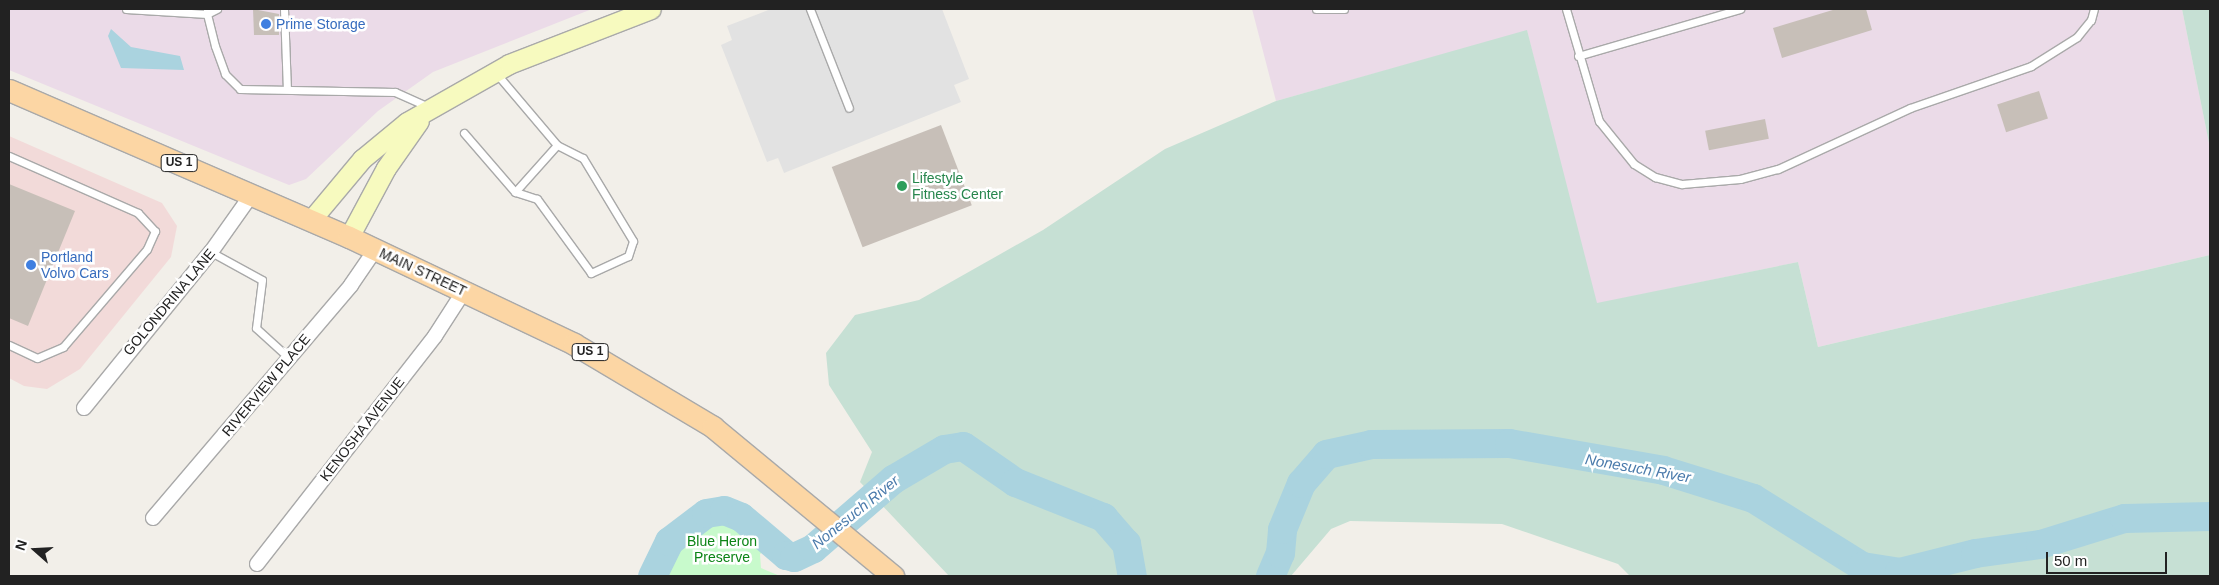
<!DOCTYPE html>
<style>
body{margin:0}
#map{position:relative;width:2219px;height:585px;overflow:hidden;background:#f2efe9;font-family:Arial,sans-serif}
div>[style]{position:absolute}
.commercial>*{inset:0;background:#f2dad9}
.industrial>*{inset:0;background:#ebdbe8}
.wetland>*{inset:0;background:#c6e0d4}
.park>*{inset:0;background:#c8facc}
.parking>*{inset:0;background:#e2e2e2}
.water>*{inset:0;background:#aad3df}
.river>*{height:29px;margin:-14.5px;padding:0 14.5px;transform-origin:14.5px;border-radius:14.5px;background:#aad3df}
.building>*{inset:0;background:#c7bfb8;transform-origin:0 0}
.roads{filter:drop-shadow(1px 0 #a9a9a9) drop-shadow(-1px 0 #a9a9a9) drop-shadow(0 1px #a9a9a9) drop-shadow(0 -1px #a9a9a9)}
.lane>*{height:7px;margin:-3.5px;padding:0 3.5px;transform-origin:3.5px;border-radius:3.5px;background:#fff}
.street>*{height:14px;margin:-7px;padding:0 7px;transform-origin:7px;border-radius:7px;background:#fff}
.secondary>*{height:19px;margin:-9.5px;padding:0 9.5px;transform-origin:9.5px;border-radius:9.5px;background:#f7fabf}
.primary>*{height:21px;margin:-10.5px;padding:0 10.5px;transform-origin:10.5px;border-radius:10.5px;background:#fcd6a4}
.dots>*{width:14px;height:14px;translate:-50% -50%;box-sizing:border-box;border:2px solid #fff;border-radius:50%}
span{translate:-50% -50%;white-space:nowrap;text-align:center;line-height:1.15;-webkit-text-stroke:5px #fff;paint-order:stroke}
.shield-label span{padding:1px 4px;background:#fff;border:1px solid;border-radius:4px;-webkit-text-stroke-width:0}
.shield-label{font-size:12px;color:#222;font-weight:700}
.shop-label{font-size:14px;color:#366cbe}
.left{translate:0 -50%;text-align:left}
.leisure-label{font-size:14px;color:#27864d}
.street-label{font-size:14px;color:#222}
.park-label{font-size:14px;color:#0c8416}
.water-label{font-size:15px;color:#4a7aab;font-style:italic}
.frame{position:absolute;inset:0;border:10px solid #222;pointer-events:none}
.north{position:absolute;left:10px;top:525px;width:50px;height:50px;-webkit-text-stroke:4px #fff;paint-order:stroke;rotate:289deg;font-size:14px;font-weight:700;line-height:20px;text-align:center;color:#222}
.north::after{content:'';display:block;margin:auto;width:18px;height:22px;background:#222;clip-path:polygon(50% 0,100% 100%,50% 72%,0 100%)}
.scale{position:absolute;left:2046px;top:552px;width:121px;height:22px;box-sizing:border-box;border:2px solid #222;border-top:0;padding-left:6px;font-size:15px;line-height:18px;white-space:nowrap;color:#222;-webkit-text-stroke:4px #fff;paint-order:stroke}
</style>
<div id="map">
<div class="commercial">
<i style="clip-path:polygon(9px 136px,162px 203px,177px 226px,171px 257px,80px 369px,47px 389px,24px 386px,9px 378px)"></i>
</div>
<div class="industrial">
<i style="clip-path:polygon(9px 9px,592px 9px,433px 72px,378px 111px,306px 179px,289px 185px,9px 70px)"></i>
<i style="clip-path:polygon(1252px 9px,2182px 9px,2210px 148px,2210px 255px,1818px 347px,1798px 262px,1596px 304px,1527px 31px,1276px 101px)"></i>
</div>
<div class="wetland">
<i style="clip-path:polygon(2182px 9px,2210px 9px,2210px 148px)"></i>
<i style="clip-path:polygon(1527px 30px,1597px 303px,1798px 262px,1818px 347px,2210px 255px,2210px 576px,1630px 576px,1618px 564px,1502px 524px,1350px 521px,1331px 529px,1291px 576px,949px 576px,860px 482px,872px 452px,829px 385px,826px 353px,855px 315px,919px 300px,1043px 230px,1165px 149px,1276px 101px)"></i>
</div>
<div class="park">
<i style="clip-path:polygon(728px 519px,768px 543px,769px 548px,760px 554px,761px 568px,780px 576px,659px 576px,676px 548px,712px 523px)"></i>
</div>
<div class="parking">
<i style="clip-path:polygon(771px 9px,942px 9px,969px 79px,954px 85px,961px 102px,784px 173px,778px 158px,767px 162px,721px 45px,732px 40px,727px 26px)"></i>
</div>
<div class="water">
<i style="clip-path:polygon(111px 29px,131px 47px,180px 56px,184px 70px,121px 68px,108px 36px)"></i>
</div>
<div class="river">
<i style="left:652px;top:576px;width:39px;rotate:-64deg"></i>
<i style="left:669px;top:541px;width:46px;rotate:-37.1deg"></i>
<i style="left:706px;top:513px;width:18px;rotate:-9deg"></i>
<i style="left:724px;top:510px;width:18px;rotate:22deg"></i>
<i style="left:741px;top:517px;width:59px;rotate:40.2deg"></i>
<i style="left:786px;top:555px;width:8px;rotate:14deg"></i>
<i style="left:794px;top:557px;width:21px;rotate:-25deg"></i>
<i style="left:813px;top:548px;width:106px;rotate:-40.8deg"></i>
<i style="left:893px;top:479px;width:59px;rotate:-30.5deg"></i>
<i style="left:944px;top:449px;width:19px;rotate:-9deg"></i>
<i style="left:963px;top:446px;width:63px;rotate:34.7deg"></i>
<i style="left:1015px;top:482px;width:95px;rotate:21.7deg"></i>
<i style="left:1103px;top:517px;width:35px;rotate:49deg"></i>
<i style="left:1126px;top:543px;width:34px;rotate:80deg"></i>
<i style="left:1270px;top:576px;width:25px;rotate:-67deg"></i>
<i style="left:1280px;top:553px;width:24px;rotate:-85deg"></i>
<i style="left:1282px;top:529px;width:50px;rotate:-67.6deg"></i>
<i style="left:1301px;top:483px;width:38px;rotate:-49deg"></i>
<i style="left:1326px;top:454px;width:46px;rotate:-12.5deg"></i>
<i style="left:1371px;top:444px;width:138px;rotate:-0.4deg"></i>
<i style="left:1509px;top:443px;width:156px;rotate:9.9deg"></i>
<i style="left:1663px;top:470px;width:94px;rotate:17.3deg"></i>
<i style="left:1753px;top:498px;width:128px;rotate:32deg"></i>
<i style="left:1862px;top:566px;width:37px;rotate:9deg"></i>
<i style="left:1899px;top:572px;width:78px;rotate:-14deg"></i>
<i style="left:1975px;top:553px;width:66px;rotate:-7.9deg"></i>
<i style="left:2040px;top:544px;width:88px;rotate:-17.2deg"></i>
<i style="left:2124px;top:518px;width:86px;rotate:-1.3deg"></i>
</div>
<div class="building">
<i style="clip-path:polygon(253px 9px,279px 14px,279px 35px,254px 35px)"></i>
<i style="clip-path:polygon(1836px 9px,1866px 9px,1872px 30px,1782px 58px,1773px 28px)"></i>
<i style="left:2039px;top:91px;width:29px;height:44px;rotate:72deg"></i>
<i style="left:1765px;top:119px;width:20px;height:61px;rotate:79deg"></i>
<i style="left:941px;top:125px;width:86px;height:117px;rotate:69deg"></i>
<i style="clip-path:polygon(9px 184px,75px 211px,28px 326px,9px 318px)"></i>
</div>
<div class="roads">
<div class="lane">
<i style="left:126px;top:9px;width:81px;rotate:3.5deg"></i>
<i style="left:207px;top:14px;width:5px;rotate:-90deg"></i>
<i style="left:217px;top:9px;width:11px;rotate:153deg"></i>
<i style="left:207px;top:14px;width:33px;rotate:76deg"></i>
<i style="left:215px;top:46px;width:30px;rotate:70deg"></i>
<i style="left:225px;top:74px;width:21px;rotate:45deg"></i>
<i style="left:240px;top:89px;width:155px;rotate:1.1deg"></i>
<i style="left:395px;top:92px;width:36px;rotate:24deg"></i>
<i style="left:284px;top:9px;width:80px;rotate:87.9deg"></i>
<i style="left:810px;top:9px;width:106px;rotate:68.5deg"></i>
<i style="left:1316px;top:9px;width:28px"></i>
<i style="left:1566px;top:9px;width:117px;rotate:73.6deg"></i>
<i style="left:1599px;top:121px;width:55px;rotate:50.9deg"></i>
<i style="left:1634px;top:164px;width:25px;rotate:32deg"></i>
<i style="left:1655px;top:177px;width:28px;rotate:15deg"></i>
<i style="left:1682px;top:184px;width:58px;rotate:-4.9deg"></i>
<i style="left:1740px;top:179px;width:39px;rotate:-15deg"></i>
<i style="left:1778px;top:169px;width:145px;rotate:-24.8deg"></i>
<i style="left:1910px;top:108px;width:128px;rotate:-19.1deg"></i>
<i style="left:2031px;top:66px;width:54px;rotate:-32.2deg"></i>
<i style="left:2077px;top:37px;width:22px;rotate:-51deg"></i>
<i style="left:2091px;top:20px;width:11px;rotate:-75deg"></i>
<i style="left:1578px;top:56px;width:169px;rotate:-16.2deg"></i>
<i style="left:496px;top:73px;width:94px;rotate:49.7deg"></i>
<i style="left:557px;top:145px;width:29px;rotate:27deg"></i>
<i style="left:583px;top:158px;width:97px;rotate:58.9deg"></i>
<i style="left:633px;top:241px;width:16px;rotate:108deg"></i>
<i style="left:628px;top:256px;width:41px;rotate:155.3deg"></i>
<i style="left:591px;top:273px;width:92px;rotate:-126.1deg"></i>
<i style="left:537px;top:199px;width:23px;rotate:-162deg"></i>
<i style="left:464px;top:133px;width:78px;rotate:49.2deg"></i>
<i style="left:515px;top:192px;width:63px;rotate:-48.2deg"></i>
<i style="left:9px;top:156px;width:141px;rotate:23.8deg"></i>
<i style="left:138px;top:213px;width:25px;rotate:47deg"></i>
<i style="left:155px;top:231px;width:20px;rotate:114deg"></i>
<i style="left:147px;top:249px;width:129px;rotate:130.6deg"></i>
<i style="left:63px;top:347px;width:28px;rotate:157deg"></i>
<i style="left:37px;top:358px;width:31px;rotate:-155deg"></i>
<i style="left:211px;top:252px;width:58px;rotate:28.8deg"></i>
<i style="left:262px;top:280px;width:48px;rotate:97.1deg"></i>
<i style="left:256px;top:328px;width:45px;rotate:42.3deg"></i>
</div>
<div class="street">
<i style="left:84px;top:408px;width:201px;rotate:-50.9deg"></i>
<i style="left:211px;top:252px;width:71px;rotate:-54.7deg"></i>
<i style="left:153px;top:518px;width:306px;rotate:-49.6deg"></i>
<i style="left:351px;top:285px;width:42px;rotate:-55.6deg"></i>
<i style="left:257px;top:564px;width:289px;rotate:-52deg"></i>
<i style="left:435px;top:336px;width:54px;rotate:-57.2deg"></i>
</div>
<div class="secondary">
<i style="left:311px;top:220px;width:80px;rotate:-50.1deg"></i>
<i style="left:362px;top:159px;width:58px;rotate:-39.4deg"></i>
<i style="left:407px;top:122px;width:117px;rotate:-29.6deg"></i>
<i style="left:509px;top:64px;width:152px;rotate:-21.2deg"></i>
<i style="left:349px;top:237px;width:78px;rotate:-61.8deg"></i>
<i style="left:386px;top:168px;width:57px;rotate:-54.9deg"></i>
</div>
<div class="primary">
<i style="left:9px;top:90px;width:370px;rotate:23.4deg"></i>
<i style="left:349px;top:237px;width:249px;rotate:25.4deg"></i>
<i style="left:574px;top:344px;width:162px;rotate:30.8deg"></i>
<i style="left:713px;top:427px;width:234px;rotate:39.6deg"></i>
</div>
</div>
<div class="dots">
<i style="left:266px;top:24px;background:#3f7fe0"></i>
<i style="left:902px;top:186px;background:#2e9e5b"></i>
<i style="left:31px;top:265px;background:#3f7fe0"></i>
</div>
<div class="shield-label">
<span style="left:179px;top:163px">US 1</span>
<span style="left:590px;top:352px">US 1</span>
</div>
<div class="shop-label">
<span class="left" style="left:276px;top:24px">Prime Storage</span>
<span class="left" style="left:41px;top:265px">Portland<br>Volvo Cars</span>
</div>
<div class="leisure-label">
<span class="left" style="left:912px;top:186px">Lifestyle<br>Fitness Center</span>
</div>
<div class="street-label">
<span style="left:423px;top:272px;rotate:25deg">MAIN STREET</span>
<span style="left:169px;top:302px;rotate:-50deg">GOLONDRINA LANE</span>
<span style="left:266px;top:385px;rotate:-50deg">RIVERVIEW PLACE</span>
<span style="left:362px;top:429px;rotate:-52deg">KENOSHA AVENUE</span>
</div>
<div class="park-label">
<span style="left:722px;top:549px">Blue Heron<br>Preserve</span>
</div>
<div class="water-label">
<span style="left:1638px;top:468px;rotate:10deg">Nonesuch River</span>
<span style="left:855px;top:512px;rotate:-39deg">Nonesuch River</span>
</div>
<div class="frame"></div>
<div class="north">N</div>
<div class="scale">50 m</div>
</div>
